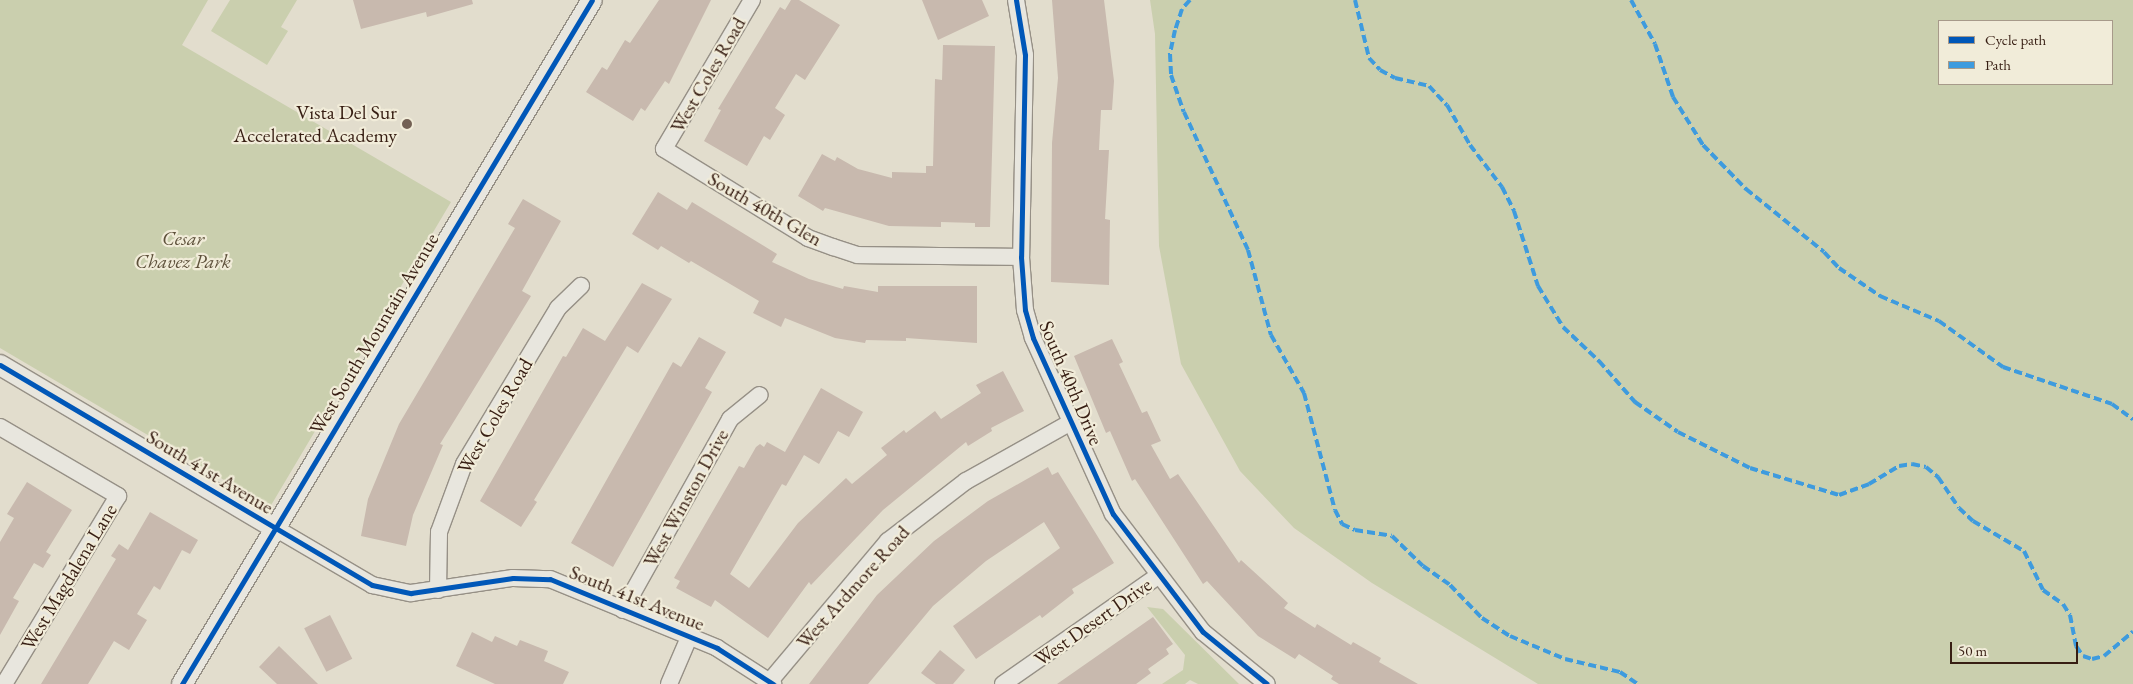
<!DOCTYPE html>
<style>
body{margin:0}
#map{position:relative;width:2133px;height:684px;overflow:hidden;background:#e2ddcd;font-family:"EB Garamond",serif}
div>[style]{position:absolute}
.green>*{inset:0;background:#cacfae}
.building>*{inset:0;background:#c8b9ae;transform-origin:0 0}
.roads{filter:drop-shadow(1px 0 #969086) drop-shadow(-1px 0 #969086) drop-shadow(0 1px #969086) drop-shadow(0 -1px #969086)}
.minor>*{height:16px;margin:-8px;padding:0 8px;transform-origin:8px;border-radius:8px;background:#e8e6de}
.tertiary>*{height:20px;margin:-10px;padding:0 10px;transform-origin:10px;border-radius:10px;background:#e8e6de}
.quiet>*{height:4px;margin-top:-2px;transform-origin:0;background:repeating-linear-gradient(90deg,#3e9bde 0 8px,transparent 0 12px)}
.cycleway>*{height:5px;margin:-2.5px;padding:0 2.5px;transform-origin:2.5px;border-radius:2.5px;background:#0057b8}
.dots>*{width:14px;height:14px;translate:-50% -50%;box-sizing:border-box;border:2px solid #f1ecd9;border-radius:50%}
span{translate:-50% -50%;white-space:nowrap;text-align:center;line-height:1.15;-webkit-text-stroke:4.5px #f1ecd9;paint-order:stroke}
.street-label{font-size:20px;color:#371e13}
.poi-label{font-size:20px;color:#371e13}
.right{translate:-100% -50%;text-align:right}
.park-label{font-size:20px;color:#5d503a;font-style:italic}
.legend{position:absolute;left:1938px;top:20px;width:175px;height:65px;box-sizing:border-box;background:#f1ecd9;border:1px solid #a79a8a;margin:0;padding:6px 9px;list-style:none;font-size:15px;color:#371e13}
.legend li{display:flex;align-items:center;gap:10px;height:25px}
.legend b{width:25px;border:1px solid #a79a8a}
.scale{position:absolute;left:1950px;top:642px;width:128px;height:22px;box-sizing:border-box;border:2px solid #371e13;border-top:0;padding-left:6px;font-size:15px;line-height:18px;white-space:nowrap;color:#371e13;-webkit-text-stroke:4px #f1ecd9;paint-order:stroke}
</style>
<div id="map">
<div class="green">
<i style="clip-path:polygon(0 0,208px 0,182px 45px,451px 202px,270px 507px,0 348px)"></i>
<i style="clip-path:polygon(230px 0,297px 0,281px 27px,288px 31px,267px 65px,211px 31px)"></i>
<i style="clip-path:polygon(evenodd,1150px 0,2133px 0,2133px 684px,1538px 684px,1372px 583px,1294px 528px,1240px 471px,1181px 364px,1159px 246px,1155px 34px,1150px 0,2112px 21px,2112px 84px,1939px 84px,1939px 21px,2112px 21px)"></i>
<i style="clip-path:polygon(1147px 607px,1163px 609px,1239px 684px,1198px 684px,1190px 680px,1185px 684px,1162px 684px,1183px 670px,1185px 655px)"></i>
</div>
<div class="building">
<i style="clip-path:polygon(353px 0,472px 0,473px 4px,427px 17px,426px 12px,361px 29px)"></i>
<i style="clip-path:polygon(659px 0,711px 0,669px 84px,665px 81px,645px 111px,641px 108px,633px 121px,586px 92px,602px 67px,607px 70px,625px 40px,630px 43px)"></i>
<i style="clip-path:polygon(791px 0,799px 0,840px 25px,805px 80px,796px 74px,775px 108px,785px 115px,770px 140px,764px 136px,747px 166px,704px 141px,721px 110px,718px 109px,780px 7px,785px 10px)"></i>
<i style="clip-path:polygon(922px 0,982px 0,989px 16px,938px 40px)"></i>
<i style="clip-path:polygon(1052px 0,1104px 0,1114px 81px,1112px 110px,1101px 110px,1099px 150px,1109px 150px,1105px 219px,1110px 220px,1109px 285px,1051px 282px,1052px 143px,1058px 78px)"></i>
<i style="clip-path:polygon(943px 45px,995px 46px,990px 227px,975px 227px,975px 223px,941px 222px,941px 227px,889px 226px,825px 208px,823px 211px,798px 196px,822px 154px,835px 161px,837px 157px,858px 169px,892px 178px,892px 172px,926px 173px,926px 166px,933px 166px,935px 79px,942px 80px)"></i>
<i style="clip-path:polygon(658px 192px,687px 210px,692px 202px,777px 254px,772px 262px,809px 279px,843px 289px,844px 286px,878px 292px,878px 286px,977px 286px,977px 343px,906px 338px,906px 341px,866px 340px,865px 343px,835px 338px,785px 318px,781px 327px,753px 313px,759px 301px,691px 261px,689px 263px,661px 246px,658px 250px,632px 234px)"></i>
<i style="clip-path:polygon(523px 199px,561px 221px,522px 291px,531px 296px,440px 444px,443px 445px,413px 515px,406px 546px,361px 536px,368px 499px,399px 424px,515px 228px,508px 224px)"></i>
<i style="clip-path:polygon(642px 283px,672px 299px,638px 353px,627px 346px,534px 500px,537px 502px,521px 527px,480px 501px,563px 356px,566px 357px,583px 328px,605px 341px)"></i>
<i style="clip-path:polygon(699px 337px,726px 352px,705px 388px,712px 392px,613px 567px,571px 543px,673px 362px,681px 367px)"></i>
<i style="clip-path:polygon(1112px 339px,1123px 362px,1119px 364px,1142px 413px,1147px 411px,1161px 441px,1151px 445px,1170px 479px,1178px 474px,1239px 563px,1241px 560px,1288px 603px,1284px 608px,1315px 628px,1317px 624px,1351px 645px,1353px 642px,1381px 658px,1379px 662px,1418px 684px,1339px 684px,1331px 679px,1333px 676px,1299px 654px,1295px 659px,1258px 636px,1207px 581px,1203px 584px,1135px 479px,1132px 481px,1110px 431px,1106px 433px,1074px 356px)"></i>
<i style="clip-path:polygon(1003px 371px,1024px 411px,991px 428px,992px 431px,968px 446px,966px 442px,883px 510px,811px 585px,809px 582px,768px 638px,715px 600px,711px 607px,676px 588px,680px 581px,674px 578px,739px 466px,744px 468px,756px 447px,760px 444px,764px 447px,767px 442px,785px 452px,821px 388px,863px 412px,849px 437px,838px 431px,819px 464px,804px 455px,786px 486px,782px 484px,730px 574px,749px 588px,798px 523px,846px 478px,852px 484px,887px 455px,881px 448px,904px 430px,906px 433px,935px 411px,941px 419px,981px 393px,976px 385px)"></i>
<i style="clip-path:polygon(1048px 467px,1052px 475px,1058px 472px,1114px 563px,1072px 589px,1074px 593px,1042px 618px,1040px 615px,976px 659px,953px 626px,1060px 548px,1044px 522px,986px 561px,933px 606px,868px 684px,809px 684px,877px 595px,934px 541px,988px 501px)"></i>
<i style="clip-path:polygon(27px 482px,72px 510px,46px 552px,51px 555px,43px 568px,34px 563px,13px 598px,19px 601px,0 635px,0 542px,14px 518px,7px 514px)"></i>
<i style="clip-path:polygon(150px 512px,198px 540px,190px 554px,182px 550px,160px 590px,154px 586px,137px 614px,147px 620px,129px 650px,114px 641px,88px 684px,41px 684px,116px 559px,111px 556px,119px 544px,128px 550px)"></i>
<i style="left:330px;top:615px;width:49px;height:29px;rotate:63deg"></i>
<i style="clip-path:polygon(1153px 617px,1173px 644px,1166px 649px,1169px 654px,1148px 669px,1151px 673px,1136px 684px,1057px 684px)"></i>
<i style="clip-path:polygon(472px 632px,492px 642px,495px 636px,517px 646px,520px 640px,548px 651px,544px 661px,569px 672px,563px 684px,495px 684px,456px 666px)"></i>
<i style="clip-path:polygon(279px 646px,318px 684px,277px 684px,259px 667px)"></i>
<i style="clip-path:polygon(940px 650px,965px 670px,953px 684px,936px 684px,921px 673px)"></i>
</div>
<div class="roads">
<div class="minor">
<i style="left:752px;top:0;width:173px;rotate:120.6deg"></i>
<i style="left:664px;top:149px;width:169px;rotate:31.7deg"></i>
<i style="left:808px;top:238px;width:27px;rotate:20deg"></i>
<i style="left:833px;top:247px;width:26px;rotate:18deg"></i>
<i style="left:858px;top:255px;width:163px;rotate:0.7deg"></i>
<i style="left:1016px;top:0;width:56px;rotate:80.7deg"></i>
<i style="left:1025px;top:55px;width:202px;rotate:91.1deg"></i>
<i style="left:1021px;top:257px;width:53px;rotate:85.7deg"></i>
<i style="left:1025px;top:310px;width:29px;rotate:74deg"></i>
<i style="left:1033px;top:338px;width:193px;rotate:65.6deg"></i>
<i style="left:1113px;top:514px;width:148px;rotate:52.7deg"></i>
<i style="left:1203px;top:632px;width:82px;rotate:39.1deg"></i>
<i style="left:0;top:427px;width:137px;rotate:30.3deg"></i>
<i style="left:118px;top:496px;width:220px;rotate:121.2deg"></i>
<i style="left:275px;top:528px;width:113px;rotate:30.4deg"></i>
<i style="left:372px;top:585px;width:40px;rotate:12deg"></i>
<i style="left:411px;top:593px;width:103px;rotate:-8.4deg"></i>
<i style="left:513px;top:578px;width:37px;rotate:2deg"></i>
<i style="left:550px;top:579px;width:181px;rotate:22.4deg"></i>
<i style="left:717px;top:648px;width:67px;rotate:32.7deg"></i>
<i style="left:438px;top:590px;width:58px;rotate:-89deg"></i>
<i style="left:439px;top:532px;width:72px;rotate:-69.8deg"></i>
<i style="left:464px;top:464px;width:182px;rotate:-58.9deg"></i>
<i style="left:558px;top:308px;width:32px;rotate:-44deg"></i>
<i style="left:623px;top:610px;width:219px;rotate:-60.7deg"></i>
<i style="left:730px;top:419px;width:38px;rotate:-39deg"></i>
<i style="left:770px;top:681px;width:183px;rotate:-49.9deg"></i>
<i style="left:888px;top:541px;width:98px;rotate:-37.6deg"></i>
<i style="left:966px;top:481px;width:120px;rotate:-29.3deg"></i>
<i style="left:669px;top:684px;width:53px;rotate:-66.8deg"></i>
<i style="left:1003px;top:684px;width:189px;rotate:-34.9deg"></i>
</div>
<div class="tertiary">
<i style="left:0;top:365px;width:320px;rotate:30.7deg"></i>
<i style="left:182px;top:684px;width:797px;rotate:-59.06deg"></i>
</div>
</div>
<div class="quiet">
<i style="left:1190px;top:0;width:12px;rotate:132deg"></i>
<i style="left:1182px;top:9px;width:22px;rotate:108deg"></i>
<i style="left:1175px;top:30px;width:25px;rotate:102deg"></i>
<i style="left:1170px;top:54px;width:21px;rotate:87deg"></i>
<i style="left:1171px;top:75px;width:39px;rotate:71deg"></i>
<i style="left:1184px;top:112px;width:152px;rotate:65.1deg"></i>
<i style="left:1248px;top:250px;width:88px;rotate:74.9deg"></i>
<i style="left:1271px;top:335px;width:67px;rotate:60.4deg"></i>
<i style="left:1304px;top:393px;width:121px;rotate:75.2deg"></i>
<i style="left:1335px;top:510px;width:16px;rotate:63deg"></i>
<i style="left:1342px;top:524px;width:14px;rotate:25deg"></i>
<i style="left:1355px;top:530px;width:37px;rotate:9deg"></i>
<i style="left:1392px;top:536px;width:43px;rotate:44.1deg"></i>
<i style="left:1423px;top:566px;width:33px;rotate:35deg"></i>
<i style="left:1450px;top:585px;width:46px;rotate:45.9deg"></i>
<i style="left:1482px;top:618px;width:33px;rotate:33deg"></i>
<i style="left:1510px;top:636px;width:60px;rotate:22.7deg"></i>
<i style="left:1565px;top:659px;width:57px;rotate:13.3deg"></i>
<i style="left:1620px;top:672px;width:22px;rotate:34deg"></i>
<i style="left:1355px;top:0;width:60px;rotate:76.4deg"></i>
<i style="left:1369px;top:58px;width:16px;rotate:47deg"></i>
<i style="left:1380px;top:70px;width:17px;rotate:28deg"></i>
<i style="left:1395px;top:78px;width:35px;rotate:13deg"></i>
<i style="left:1429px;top:86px;width:26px;rotate:47deg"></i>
<i style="left:1447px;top:105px;width:46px;rotate:60.1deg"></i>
<i style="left:1470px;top:145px;width:53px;rotate:52.7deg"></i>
<i style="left:1502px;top:187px;width:27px;rotate:63deg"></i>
<i style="left:1514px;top:211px;width:79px;rotate:72.3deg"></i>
<i style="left:1538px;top:286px;width:48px;rotate:58.6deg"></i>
<i style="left:1563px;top:327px;width:50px;rotate:43.4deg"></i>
<i style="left:1599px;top:361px;width:55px;rotate:48.7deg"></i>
<i style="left:1635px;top:402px;width:52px;rotate:34.9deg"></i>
<i style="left:1678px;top:432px;width:80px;rotate:26.6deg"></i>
<i style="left:1750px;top:468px;width:93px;rotate:16.9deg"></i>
<i style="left:1839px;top:495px;width:32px;rotate:-20deg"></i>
<i style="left:1869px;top:484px;width:35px;rotate:-31deg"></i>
<i style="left:1899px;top:466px;width:13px;rotate:-9deg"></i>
<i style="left:1912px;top:464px;width:14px;rotate:12deg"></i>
<i style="left:1926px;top:467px;width:16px;rotate:40deg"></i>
<i style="left:1938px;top:477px;width:37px;rotate:56deg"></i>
<i style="left:1959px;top:508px;width:19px;rotate:43deg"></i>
<i style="left:1973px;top:521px;width:59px;rotate:30.5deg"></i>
<i style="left:2024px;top:551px;width:43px;rotate:64deg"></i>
<i style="left:2043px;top:590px;width:24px;rotate:35deg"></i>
<i style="left:2063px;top:604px;width:13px;rotate:58deg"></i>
<i style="left:2070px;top:615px;width:32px;rotate:79deg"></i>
<i style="left:2076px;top:646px;width:12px;rotate:55deg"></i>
<i style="left:2083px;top:656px;width:9px;rotate:18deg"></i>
<i style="left:2092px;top:659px;width:12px;rotate:-14deg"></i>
<i style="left:2104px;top:656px;width:38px;rotate:-40deg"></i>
<i style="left:1631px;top:0;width:50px;rotate:61.4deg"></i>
<i style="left:1655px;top:44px;width:56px;rotate:71.2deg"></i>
<i style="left:1673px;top:97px;width:57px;rotate:58deg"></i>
<i style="left:1703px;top:145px;width:62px;rotate:45.7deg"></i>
<i style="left:1746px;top:189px;width:100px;rotate:38.9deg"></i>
<i style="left:1824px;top:252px;width:22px;rotate:47deg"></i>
<i style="left:1839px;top:268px;width:50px;rotate:34.3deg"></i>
<i style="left:1880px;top:296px;width:64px;rotate:23deg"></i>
<i style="left:1939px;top:321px;width:79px;rotate:35.7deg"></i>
<i style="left:2003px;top:367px;width:115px;rotate:18.7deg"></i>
<i style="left:2112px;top:404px;width:26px;rotate:36deg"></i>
</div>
<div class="cycleway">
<i style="left:1016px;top:0;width:56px;rotate:80.7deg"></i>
<i style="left:1025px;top:55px;width:202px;rotate:91.1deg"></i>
<i style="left:1021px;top:257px;width:53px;rotate:85.7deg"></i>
<i style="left:1025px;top:310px;width:29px;rotate:74deg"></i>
<i style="left:1033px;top:338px;width:193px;rotate:65.6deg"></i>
<i style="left:1113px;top:514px;width:148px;rotate:52.7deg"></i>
<i style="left:1203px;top:632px;width:82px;rotate:39.1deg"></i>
<i style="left:0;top:365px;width:432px;rotate:30.6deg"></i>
<i style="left:372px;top:585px;width:40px;rotate:12deg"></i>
<i style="left:411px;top:593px;width:103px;rotate:-8.4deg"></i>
<i style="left:513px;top:578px;width:37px;rotate:2deg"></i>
<i style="left:550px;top:579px;width:181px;rotate:22.4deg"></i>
<i style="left:717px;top:648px;width:67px;rotate:32.7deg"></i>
<i style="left:182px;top:684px;width:797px;rotate:-59.06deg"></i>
</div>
<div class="dots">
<i style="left:407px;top:124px;background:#736154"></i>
</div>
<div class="street-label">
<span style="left:708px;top:75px;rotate:-60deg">West Coles Road</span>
<span style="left:765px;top:209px;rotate:30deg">South 40th Glen</span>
<span style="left:374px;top:334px;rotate:-59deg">West South Mountain Avenue</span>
<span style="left:1071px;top:383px;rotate:67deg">South 40th Drive</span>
<span style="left:495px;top:416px;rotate:-60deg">West Coles Road</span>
<span style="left:210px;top:472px;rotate:31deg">South 41st Avenue</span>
<span style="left:686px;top:498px;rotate:-61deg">West Winston Drive</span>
<span style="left:69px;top:577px;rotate:-59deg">West Magdalena Lane</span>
<span style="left:853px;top:587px;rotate:-48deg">West Ardmore Road</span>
<span style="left:637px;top:598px;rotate:22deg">South 41st Avenue</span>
<span style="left:1093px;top:622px;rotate:-35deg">West Desert Drive</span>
</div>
<div class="poi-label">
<span class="right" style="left:397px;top:124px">Vista Del Sur<br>Accelerated Academy</span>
</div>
<div class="park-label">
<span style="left:183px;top:250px">Cesar<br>Chavez Park</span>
</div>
<ul class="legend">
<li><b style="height:6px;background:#0057b8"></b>Cycle path</li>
<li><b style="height:6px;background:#3e9bde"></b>Path</li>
</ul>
<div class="scale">50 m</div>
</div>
